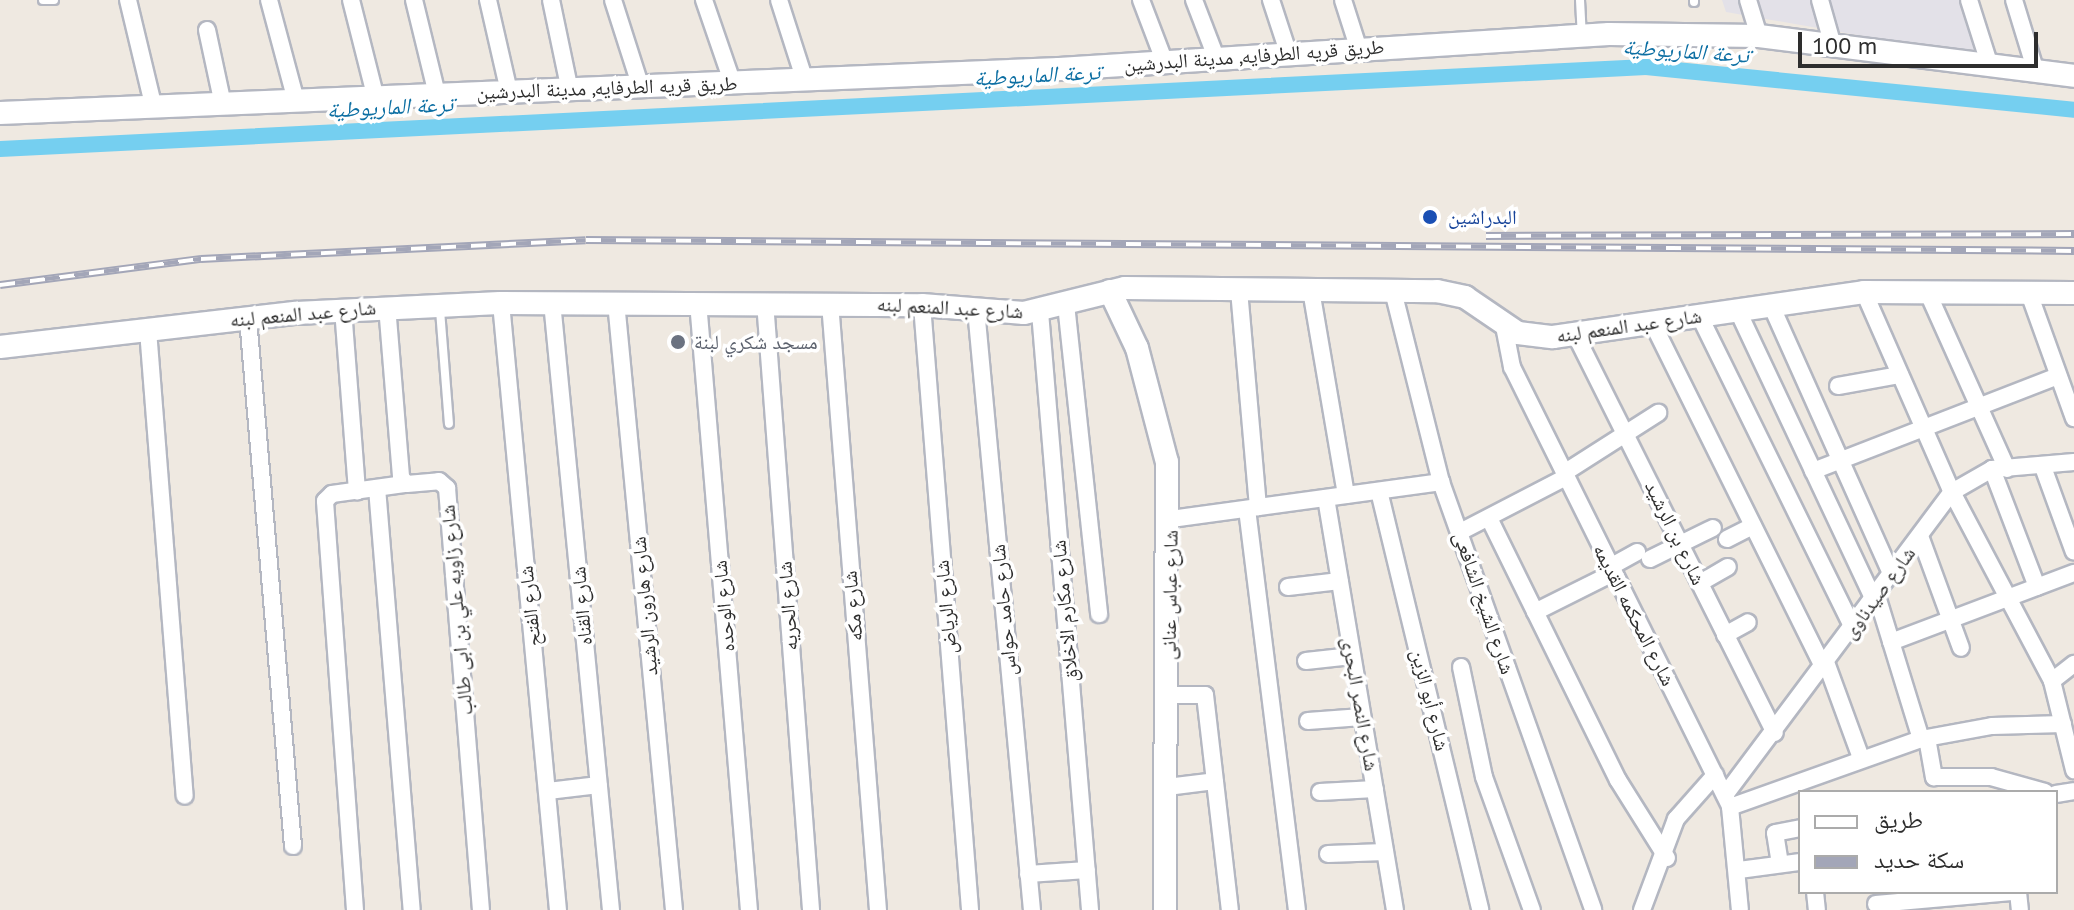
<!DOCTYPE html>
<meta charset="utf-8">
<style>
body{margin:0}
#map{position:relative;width:2074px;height:910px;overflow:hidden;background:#efe9e1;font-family:"PT Sans","Noto Naskh Arabic",sans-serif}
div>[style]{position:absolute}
.industrial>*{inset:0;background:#e3e1e8}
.canal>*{height:16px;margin:-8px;padding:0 8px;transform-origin:8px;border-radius:8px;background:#75cff0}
.roads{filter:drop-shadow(2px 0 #b4b7c1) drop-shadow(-2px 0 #b4b7c1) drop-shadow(0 2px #b4b7c1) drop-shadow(0 -2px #b4b7c1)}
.lane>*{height:8px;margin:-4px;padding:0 4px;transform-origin:4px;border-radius:4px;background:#fff}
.street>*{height:16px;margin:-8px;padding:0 8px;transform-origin:8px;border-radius:8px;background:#fff}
.secondary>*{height:22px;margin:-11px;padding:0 11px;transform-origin:11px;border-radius:11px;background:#fff}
.rail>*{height:8px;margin-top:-4px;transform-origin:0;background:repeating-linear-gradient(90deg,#fff 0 15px,#a3a6b8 0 30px);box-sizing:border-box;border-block:2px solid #a3a6b8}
.dots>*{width:22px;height:22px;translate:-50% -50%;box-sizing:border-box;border:4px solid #fff;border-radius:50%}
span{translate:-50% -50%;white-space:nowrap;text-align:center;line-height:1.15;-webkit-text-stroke:7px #fff;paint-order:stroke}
.street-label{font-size:20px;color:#2e2e2e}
.transit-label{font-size:20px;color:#164399}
.left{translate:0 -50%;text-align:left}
.worship-label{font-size:20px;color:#5b616d}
.water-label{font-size:22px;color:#0d6fa3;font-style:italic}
.legend{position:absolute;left:1798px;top:790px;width:260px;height:104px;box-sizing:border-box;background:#fff;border:2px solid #ababab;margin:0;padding:10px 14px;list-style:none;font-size:24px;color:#2e2e2e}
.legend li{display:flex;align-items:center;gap:16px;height:40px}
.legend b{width:40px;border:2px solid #ababab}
.scale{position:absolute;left:1798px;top:32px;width:240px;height:36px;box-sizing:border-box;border:4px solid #2e2e2e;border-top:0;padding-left:10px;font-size:24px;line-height:28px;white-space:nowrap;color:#2e2e2e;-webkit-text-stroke:6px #fff;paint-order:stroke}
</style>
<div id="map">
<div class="industrial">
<i style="clip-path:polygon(1722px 0,1968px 0,1983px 57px,1726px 12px)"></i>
</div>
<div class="canal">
<i style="left:0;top:149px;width:1648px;rotate:-2.85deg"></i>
<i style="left:1646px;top:67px;width:430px;rotate:5.7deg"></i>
</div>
<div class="roads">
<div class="lane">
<i style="left:43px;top:0;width:11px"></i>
<i style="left:1580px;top:0;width:35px;rotate:87deg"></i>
<i style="left:1694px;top:0;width:2px;rotate:90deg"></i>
<i style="left:440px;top:310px;width:114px;rotate:85.5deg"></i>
</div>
<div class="street">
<i style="left:128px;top:0;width:107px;rotate:76.5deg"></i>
<i style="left:269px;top:0;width:100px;rotate:75deg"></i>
<i style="left:351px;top:0;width:98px;rotate:75.8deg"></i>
<i style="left:414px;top:0;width:97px;rotate:76.3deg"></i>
<i style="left:488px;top:0;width:94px;rotate:77.1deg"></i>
<i style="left:551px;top:0;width:93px;rotate:78.2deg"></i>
<i style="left:613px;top:0;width:92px;rotate:72.3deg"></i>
<i style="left:704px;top:0;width:89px;rotate:71deg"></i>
<i style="left:779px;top:0;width:85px;rotate:72.2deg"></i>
<i style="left:1141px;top:0;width:67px;rotate:69.1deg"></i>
<i style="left:1194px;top:0;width:64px;rotate:69deg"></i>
<i style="left:1271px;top:0;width:58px;rotate:71.9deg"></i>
<i style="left:1343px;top:0;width:52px;rotate:72.3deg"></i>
<i style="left:1748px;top:0;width:38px;rotate:73deg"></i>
<i style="left:1820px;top:0;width:48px;rotate:74.2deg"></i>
<i style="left:1969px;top:0;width:66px;rotate:72.4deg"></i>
<i style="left:2014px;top:0;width:75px;rotate:73deg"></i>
<i style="left:207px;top:30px;width:72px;rotate:77.9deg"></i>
<i style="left:1239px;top:290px;width:218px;rotate:85deg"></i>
<i style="left:1311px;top:290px;width:208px;rotate:80.3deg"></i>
<i style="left:1393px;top:291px;width:197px;rotate:75.9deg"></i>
<i style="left:1441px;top:482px;width:454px;rotate:70.4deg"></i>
<i style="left:1927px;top:291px;width:195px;rotate:65.8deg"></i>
<i style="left:1864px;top:292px;width:219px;rotate:66.3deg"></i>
<i style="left:1952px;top:492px;width:214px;rotate:62.1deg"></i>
<i style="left:2052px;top:681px;width:92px;rotate:76.1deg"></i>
<i style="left:2030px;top:296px;width:130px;rotate:70.2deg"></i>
<i style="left:552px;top:302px;width:611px;rotate:84.46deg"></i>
<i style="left:616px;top:302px;width:611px;rotate:84.55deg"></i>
<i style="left:698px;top:302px;width:610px;rotate:85.21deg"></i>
<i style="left:765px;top:302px;width:610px;rotate:85.67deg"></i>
<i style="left:501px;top:303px;width:610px;rotate:84.64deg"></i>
<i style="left:830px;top:303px;width:609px;rotate:85.48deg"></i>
<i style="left:1066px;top:304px;width:312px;rotate:83.9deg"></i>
<i style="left:922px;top:305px;width:607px;rotate:85.46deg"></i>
<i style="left:1771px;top:305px;width:296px;rotate:65.9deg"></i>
<i style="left:387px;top:306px;width:173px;rotate:85.3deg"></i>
<i style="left:401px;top:478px;width:8px;rotate:45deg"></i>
<i style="left:407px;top:484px;width:32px;rotate:-5deg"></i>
<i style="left:439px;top:481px;width:11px;rotate:41deg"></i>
<i style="left:447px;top:488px;width:423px;rotate:85.4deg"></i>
<i style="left:343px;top:309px;width:183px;rotate:85.6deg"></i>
<i style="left:976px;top:309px;width:604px;rotate:84.68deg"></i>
<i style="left:1738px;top:311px;width:319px;rotate:64.8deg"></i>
<i style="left:1040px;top:312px;width:600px;rotate:85.22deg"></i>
<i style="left:1700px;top:317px;width:347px;rotate:63.8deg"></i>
<i style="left:248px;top:318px;width:530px;rotate:85.13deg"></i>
<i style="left:1653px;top:324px;width:385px;rotate:63.6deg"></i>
<i style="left:1504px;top:326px;width:42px;rotate:79deg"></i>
<i style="left:1512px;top:367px;width:491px;rotate:63.6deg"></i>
<i style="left:1730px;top:807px;width:103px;rotate:84.5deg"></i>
<i style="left:148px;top:330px;width:467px;rotate:85.5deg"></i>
<i style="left:1575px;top:334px;width:446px;rotate:63.4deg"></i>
<i style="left:1838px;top:386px;width:63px;rotate:-10.1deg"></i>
<i style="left:2043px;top:467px;width:90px;rotate:70deg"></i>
<i style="left:1992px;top:469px;width:126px;rotate:69.1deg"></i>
<i style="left:1813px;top:471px;width:263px;rotate:-21.2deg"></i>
<i style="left:1564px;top:473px;width:112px;rotate:-32.6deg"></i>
<i style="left:377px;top:488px;width:423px;rotate:85.3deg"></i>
<i style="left:1379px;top:491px;width:431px;rotate:76.4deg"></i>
<i style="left:1326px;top:498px;width:418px;rotate:80.5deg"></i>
<i style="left:1247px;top:509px;width:404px;rotate:82.9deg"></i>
<i style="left:1489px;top:518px;width:292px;rotate:63.8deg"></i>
<i style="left:1618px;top:780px;width:92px;rotate:57.9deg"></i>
<i style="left:1171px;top:519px;width:273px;rotate:-7.8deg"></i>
<i style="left:1460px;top:532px;width:119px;rotate:-27.4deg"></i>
<i style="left:1920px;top:536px;width:119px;rotate:69.9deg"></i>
<i style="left:1727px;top:539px;width:29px;rotate:-27deg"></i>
<i style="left:1650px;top:559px;width:70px;rotate:-26.2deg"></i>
<i style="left:1610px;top:567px;width:31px;rotate:-29deg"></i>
<i style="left:1700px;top:583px;width:32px;rotate:-30deg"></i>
<i style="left:1288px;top:587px;width:52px;rotate:-6.6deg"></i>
<i style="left:1877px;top:596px;width:150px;rotate:72.9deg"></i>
<i style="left:1535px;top:612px;width:87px;rotate:-26.6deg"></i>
<i style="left:1725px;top:635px;width:26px;rotate:-29deg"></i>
<i style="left:1891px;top:642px;width:196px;rotate:-20.7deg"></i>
<i style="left:1306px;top:661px;width:46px;rotate:-6.2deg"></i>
<i style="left:1827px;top:665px;width:99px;rotate:69.9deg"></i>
<i style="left:1461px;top:667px;width:112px;rotate:78.2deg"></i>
<i style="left:1484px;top:777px;width:141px;rotate:70.2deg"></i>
<i style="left:2052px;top:681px;width:28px;rotate:-38deg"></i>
<i style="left:1169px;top:695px;width:36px"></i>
<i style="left:1205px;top:695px;width:216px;rotate:83.4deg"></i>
<i style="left:1308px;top:721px;width:54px;rotate:-4.2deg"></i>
<i style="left:1927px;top:738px;width:40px;rotate:80deg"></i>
<i style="left:1934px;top:777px;width:57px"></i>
<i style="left:1991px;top:777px;width:56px;rotate:15.5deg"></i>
<i style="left:1167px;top:787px;width:48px;rotate:-7.1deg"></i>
<i style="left:548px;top:791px;width:51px;rotate:-6.7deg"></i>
<i style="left:1320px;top:792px;width:55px;rotate:-3.1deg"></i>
<i style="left:2056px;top:794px;width:18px;rotate:-9deg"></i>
<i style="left:1725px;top:795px;width:379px;rotate:-53.2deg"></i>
<i style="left:1952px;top:492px;width:46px;rotate:-29.9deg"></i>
<i style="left:1992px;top:469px;width:82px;rotate:-4.9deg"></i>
<i style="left:1730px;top:807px;width:203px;rotate:-19.6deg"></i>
<i style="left:1921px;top:739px;width:72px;rotate:-10.4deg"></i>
<i style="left:1992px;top:726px;width:71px;rotate:-1.6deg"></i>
<i style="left:1328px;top:854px;width:57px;rotate:-2deg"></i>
<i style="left:1780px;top:864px;width:31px;rotate:-99deg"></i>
<i style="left:1775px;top:833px;width:25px;rotate:-11deg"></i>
<i style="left:1739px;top:870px;width:62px;rotate:-7.5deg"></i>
<i style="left:1028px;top:874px;width:59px;rotate:-3.9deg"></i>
<i style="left:1815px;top:892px;width:18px;rotate:84deg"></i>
<i style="left:2018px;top:892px;width:18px;rotate:84deg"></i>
<i style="left:1876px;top:904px;width:136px;rotate:-5.1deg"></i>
<i style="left:355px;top:910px;width:410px;rotate:-94.2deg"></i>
<i style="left:325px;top:501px;width:10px;rotate:-45deg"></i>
<i style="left:332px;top:494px;width:73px;rotate:-7.9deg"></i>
<i style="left:1642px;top:910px;width:97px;rotate:-69.5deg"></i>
<i style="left:1676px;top:819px;width:59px;rotate:-48.4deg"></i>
</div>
<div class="secondary">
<i style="left:0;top:113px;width:1060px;rotate:-2.38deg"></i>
<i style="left:1059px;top:69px;width:551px;rotate:-3.64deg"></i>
<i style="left:1609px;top:34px;width:150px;rotate:0.8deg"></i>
<i style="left:1759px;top:36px;width:318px;rotate:7.2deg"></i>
<i style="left:1110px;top:291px;width:63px;rotate:64.7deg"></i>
<i style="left:1137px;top:348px;width:118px;rotate:75.3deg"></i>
<i style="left:1167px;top:462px;width:448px;rotate:90.3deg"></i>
<i style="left:0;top:347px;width:298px;rotate:-6.6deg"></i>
<i style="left:296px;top:313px;width:205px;rotate:-2.8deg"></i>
<i style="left:501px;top:303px;width:421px;rotate:0.3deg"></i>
<i style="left:922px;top:305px;width:102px;rotate:4.5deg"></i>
<i style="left:1024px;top:313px;width:104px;rotate:-13.9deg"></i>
<i style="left:1125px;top:288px;width:312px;rotate:0.6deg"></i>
<i style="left:1437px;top:291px;width:29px;rotate:12deg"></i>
<i style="left:1465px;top:297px;width:64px;rotate:34.2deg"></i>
<i style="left:1518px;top:333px;width:35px;rotate:7deg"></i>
<i style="left:1553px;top:337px;width:314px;rotate:-8.2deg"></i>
<i style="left:1864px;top:292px;width:210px;rotate:0.3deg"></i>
</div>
</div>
<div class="rail">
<i style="left:1486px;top:236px;width:588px;rotate:-0.19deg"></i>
<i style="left:0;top:285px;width:203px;rotate:-7.4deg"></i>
<i style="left:201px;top:259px;width:385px;rotate:-2.8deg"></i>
<i style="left:586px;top:240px;width:1488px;rotate:0.42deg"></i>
</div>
<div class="dots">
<i style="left:1430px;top:217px;background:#1a4fb4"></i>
<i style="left:678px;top:342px;background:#6b7280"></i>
</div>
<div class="street-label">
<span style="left:1254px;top:56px;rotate:-4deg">طريق قريه الطرفايه, مدينة البدرشين</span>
<span style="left:607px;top:88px;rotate:-2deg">طريق قريه الطرفايه, مدينة البدرشين</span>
<span style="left:950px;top:308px;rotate:3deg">شارع عبد المنعم لبنه</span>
<span style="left:303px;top:314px;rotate:-5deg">شارع عبد المنعم لبنه</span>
<span style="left:1629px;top:326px;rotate:-8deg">شارع عبد المنعم لبنه</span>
<span style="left:1675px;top:533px;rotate:64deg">شارع بن الرشيد</span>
<span style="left:1879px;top:593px;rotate:-54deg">شارع صيدناوى</span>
<span style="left:1170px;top:595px;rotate:-89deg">شارع عباس عنانى</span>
<span style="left:1484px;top:603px;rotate:71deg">شارع الشيخ الشافعى</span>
<span style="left:530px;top:606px;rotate:-96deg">شارع الفتح</span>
<span style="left:582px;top:606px;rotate:-95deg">شارع القناه</span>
<span style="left:645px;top:606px;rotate:-95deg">شارع هارون الرشيد</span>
<span style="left:724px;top:606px;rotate:-95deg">شارع الوحده</span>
<span style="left:788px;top:606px;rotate:-94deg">شارع الحريه</span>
<span style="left:853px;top:606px;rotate:-95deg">شارع مكه</span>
<span style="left:946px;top:607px;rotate:-95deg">شارع الرياض</span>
<span style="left:457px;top:610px;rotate:-95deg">شارع زاويه علي بن ابى طالب</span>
<span style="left:1004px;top:610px;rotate:-95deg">شارع حامد حواس</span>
<span style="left:1065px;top:611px;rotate:-95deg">شارع مكارم الاخلاق</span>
<span style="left:1634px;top:615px;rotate:63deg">شارع المحكمه القديمه</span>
<span style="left:1430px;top:700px;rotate:76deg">شارع أبو الزين</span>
<span style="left:1360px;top:704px;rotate:80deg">شارع النصر البحرى</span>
</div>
<div class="transit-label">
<span class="left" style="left:1448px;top:217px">البدراشين</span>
</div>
<div class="worship-label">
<span class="left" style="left:694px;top:342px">مسجد شكري لبنة</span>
</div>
<div class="water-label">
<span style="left:1686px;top:51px;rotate:4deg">ترعة الماريوطية</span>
<span style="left:1037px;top:75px;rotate:-3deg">ترعة الماريوطية</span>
<span style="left:390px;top:107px;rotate:-3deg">ترعة الماريوطية</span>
</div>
<ul class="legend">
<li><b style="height:10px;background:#fff"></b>طريق</li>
<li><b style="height:10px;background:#a3a6b8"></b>سكة حديد</li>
</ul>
<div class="scale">100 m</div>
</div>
